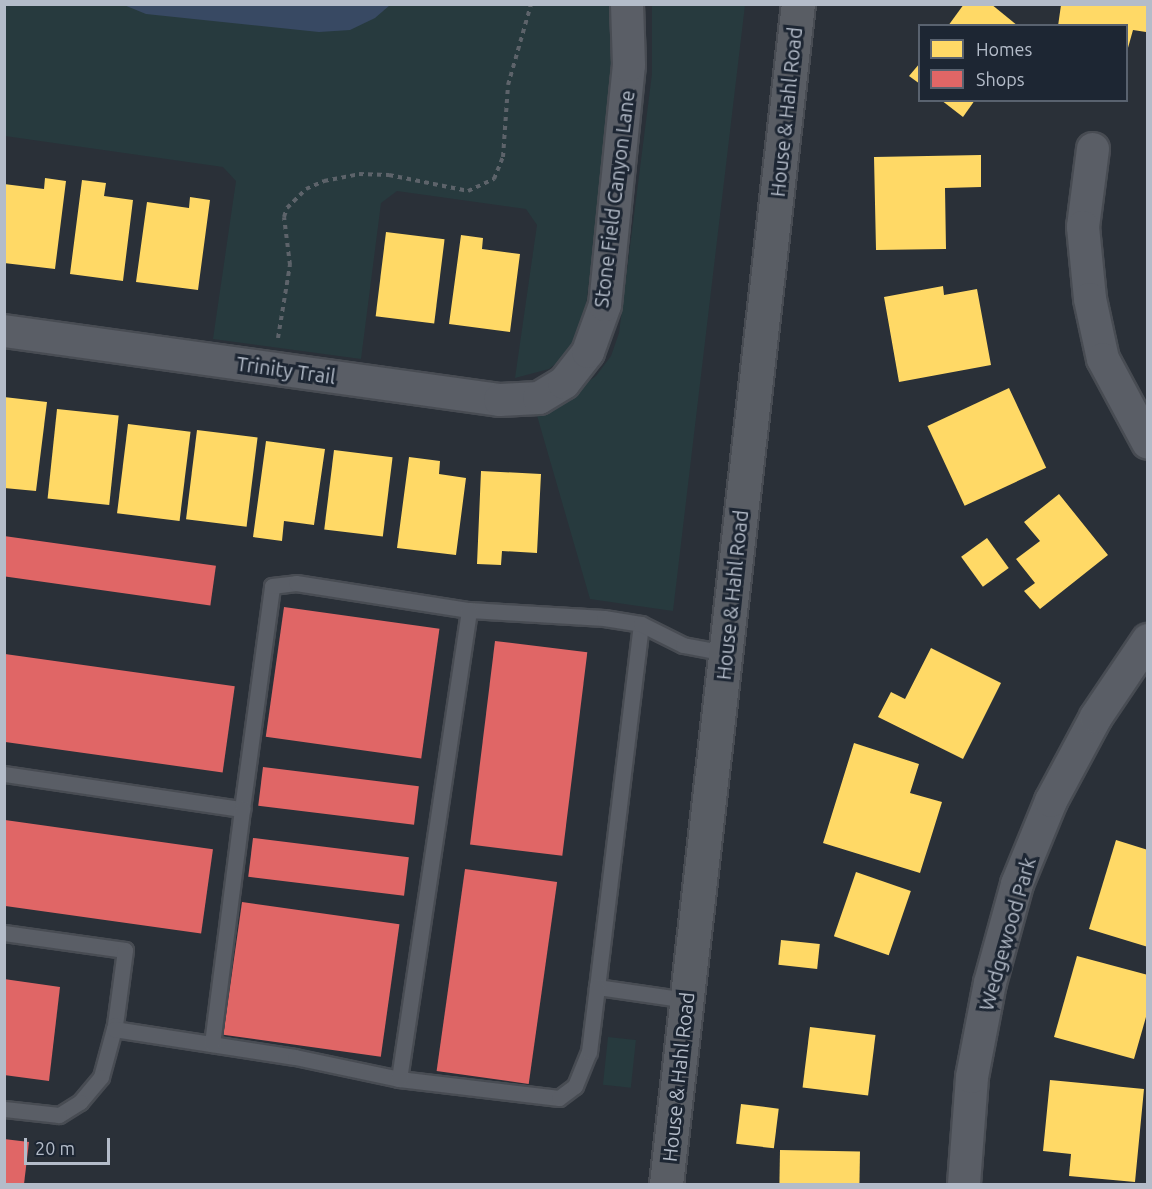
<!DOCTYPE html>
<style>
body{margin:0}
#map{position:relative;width:1152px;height:1189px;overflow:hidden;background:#2a3038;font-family:Ubuntu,sans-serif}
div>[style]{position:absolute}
.green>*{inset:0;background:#273a3e;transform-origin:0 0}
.water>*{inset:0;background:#384963}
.homes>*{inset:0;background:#ffd966;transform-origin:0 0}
.shops>*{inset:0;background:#e06666;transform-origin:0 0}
.path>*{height:4px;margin-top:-2px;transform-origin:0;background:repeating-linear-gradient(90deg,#5d636a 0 4.5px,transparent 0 9px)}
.roads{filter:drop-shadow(2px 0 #484c53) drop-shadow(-2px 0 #484c53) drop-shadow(0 2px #484c53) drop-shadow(0 -2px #484c53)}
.lane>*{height:15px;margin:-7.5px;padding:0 7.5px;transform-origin:7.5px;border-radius:7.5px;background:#5a5e66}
.street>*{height:32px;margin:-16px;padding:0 16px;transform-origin:16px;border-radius:16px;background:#5a5e66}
.secondary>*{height:33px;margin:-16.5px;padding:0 16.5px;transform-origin:16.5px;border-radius:16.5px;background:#595d64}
span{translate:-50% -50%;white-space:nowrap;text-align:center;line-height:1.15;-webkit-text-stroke:6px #1d2633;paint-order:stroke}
.street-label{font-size:20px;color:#b4bcc9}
.frame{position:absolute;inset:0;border:6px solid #b4bcc9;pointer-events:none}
.legend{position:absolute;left:918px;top:24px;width:210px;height:78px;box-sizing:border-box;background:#1d2633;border:2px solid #59626f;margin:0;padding:8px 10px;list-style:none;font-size:18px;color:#b4bcc9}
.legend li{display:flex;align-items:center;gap:12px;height:30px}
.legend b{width:30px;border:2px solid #59626f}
.scale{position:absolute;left:24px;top:1138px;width:86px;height:27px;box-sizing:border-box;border:3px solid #b4bcc9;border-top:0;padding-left:8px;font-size:18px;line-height:21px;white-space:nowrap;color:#b4bcc9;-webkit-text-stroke:4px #1d2633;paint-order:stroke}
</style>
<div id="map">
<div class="green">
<i style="clip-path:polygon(5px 5px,615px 5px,614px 81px,583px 330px,569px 353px,549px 369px,515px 378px,537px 225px,526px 209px,397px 191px,381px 203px,361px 359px,213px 339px,236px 181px,223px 167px,5px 136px)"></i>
<i style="clip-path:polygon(652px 5px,745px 5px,673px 611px,590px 599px,536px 412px,558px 404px,596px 376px,611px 356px,619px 333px,652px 74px)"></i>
<i style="left:608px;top:1037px;width:28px;height:48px;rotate:6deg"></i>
</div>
<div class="water">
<i style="clip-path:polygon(124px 5px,390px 5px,375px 18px,350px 30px,319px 32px,146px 14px)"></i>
</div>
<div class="homes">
<i style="clip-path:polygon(964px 4px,991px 4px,1018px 26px,948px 26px)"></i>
<i style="clip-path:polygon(1061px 5px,1148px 5px,1146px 32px,1133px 30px,1126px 55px,1126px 26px,1058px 26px)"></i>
<i style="clip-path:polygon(920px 63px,920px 84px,909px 76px)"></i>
<i style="clip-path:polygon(941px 100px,975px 100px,963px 117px)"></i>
<i style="clip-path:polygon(981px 155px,981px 187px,945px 188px,946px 249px,876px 250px,874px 157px)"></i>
<i style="clip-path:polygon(45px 178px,66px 181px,55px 269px,4px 263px,4px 184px,44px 189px)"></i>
<i style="clip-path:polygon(82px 180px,106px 183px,104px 196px,133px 200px,123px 281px,70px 274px)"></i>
<i style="clip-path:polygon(190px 197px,210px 200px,198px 290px,136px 282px,147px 202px,189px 208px)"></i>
<i style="left:386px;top:232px;width:59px;height:85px;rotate:7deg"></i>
<i style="clip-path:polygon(461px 235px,483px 238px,482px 249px,520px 254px,510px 332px,449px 324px)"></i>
<i style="clip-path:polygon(943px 286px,944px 295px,977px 289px,991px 365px,899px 382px,884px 297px)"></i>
<i style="left:1009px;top:388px;width:88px;height:90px;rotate:65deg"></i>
<i style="clip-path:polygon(4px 397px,47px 402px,36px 491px,4px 488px)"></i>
<i style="left:57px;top:409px;width:62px;height:90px;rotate:6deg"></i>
<i style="left:128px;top:424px;width:63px;height:90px;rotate:7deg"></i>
<i style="left:197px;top:430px;width:61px;height:90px;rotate:7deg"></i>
<i style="clip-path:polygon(266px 441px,325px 449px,314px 525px,284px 521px,282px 541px,253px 537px)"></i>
<i style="left:334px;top:450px;width:59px;height:80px;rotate:7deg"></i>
<i style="clip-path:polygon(409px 457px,440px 461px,439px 474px,466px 478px,456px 555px,397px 548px)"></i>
<i style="clip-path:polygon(481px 471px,541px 474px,537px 553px,502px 551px,501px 565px,477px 564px)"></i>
<i style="clip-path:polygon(1059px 494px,1108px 555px,1040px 609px,1024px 591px,1035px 583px,1016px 559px,1040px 541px,1024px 522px)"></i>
<i style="left:987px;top:538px;width:37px;height:32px;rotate:54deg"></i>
<i style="clip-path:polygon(931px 648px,1001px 683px,963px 759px,878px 717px,891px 692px,905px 699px)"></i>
<i style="clip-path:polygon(854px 743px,919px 764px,910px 793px,942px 802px,920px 873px,823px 843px)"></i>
<i style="clip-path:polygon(1116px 840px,1148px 850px,1148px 947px,1089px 929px)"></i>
<i style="left:856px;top:872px;width:58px;height:68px;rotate:19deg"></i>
<i style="left:781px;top:940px;width:39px;height:25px;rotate:6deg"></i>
<i style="clip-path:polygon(1077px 956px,1148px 975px,1148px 1010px,1134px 1059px,1054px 1037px)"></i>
<i style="left:810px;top:1027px;width:66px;height:61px;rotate:7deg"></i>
<i style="clip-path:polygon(1050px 1080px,1144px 1089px,1135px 1182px,1069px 1176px,1071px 1154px,1043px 1151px)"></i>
<i style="left:741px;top:1104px;width:38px;height:40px;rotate:7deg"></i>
<i style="left:780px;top:1150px;width:80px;height:34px;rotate:1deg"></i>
</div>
<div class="shops">
<i style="left:4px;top:536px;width:214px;height:40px;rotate:8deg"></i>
<i style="left:284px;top:607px;width:157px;height:131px;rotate:8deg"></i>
<i style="left:495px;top:641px;width:93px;height:205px;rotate:7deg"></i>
<i style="left:5px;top:654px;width:232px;height:87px;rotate:8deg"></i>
<i style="left:263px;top:767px;width:157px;height:39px;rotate:7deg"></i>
<i style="left:5px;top:820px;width:210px;height:85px;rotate:8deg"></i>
<i style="left:253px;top:838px;width:157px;height:39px;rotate:7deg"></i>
<i style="left:465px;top:869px;width:93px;height:204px;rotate:8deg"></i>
<i style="left:242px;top:902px;width:159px;height:134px;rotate:8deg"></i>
<i style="clip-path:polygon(4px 979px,60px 987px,49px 1081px,4px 1075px)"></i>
<i style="clip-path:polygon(4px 1139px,29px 1142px,24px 1184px,4px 1184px)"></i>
</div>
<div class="path">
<i style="left:278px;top:338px;width:74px;rotate:-80.7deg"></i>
<i style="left:290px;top:265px;width:48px;rotate:-97.1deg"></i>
<i style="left:284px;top:217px;width:9px;rotate:-72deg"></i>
<i style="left:287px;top:208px;width:27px;rotate:-45deg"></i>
<i style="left:306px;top:189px;width:20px;rotate:-24deg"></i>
<i style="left:324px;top:181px;width:36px;rotate:-11deg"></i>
<i style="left:359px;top:174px;width:30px;rotate:2deg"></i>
<i style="left:389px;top:175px;width:81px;rotate:11.4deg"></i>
<i style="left:468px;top:191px;width:29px;rotate:-25deg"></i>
<i style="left:494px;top:179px;width:24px;rotate:-68deg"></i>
<i style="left:503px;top:157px;width:72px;rotate:-86deg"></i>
<i style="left:508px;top:85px;width:84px;rotate:-74.1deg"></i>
</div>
<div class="roads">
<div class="lane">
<i style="left:641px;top:624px;width:366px;rotate:96.9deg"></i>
<i style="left:597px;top:987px;width:91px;rotate:8.2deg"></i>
<i style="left:4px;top:774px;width:241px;rotate:8.4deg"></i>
<i style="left:242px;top:809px;width:225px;rotate:-82.3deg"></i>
<i style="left:272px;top:586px;width:24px;rotate:-7deg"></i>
<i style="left:296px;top:583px;width:175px;rotate:8.9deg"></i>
<i style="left:469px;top:610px;width:135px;rotate:3.4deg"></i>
<i style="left:604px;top:618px;width:37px;rotate:9deg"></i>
<i style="left:641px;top:624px;width:47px;rotate:26.6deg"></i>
<i style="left:683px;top:645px;width:44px;rotate:10.5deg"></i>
<i style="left:4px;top:933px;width:122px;rotate:8deg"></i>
<i style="left:125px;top:950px;width:76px;rotate:97.6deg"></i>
<i style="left:115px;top:1025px;width:54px;rotate:105.1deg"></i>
<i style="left:101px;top:1077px;width:33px;rotate:130deg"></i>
<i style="left:80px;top:1102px;width:25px;rotate:148deg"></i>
<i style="left:59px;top:1115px;width:55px;rotate:-173.8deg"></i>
<i style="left:114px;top:1029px;width:183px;rotate:8.8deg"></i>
<i style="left:295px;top:1057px;width:106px;rotate:11.9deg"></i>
<i style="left:399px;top:1079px;width:161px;rotate:6.8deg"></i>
<i style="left:559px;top:1098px;width:20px;rotate:-37deg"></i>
<i style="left:575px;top:1086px;width:37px;rotate:-68deg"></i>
<i style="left:589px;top:1052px;width:65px;rotate:-83deg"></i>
<i style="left:212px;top:1044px;width:237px;rotate:-82.7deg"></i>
<i style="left:399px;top:1079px;width:474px;rotate:-81.5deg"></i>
</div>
<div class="street">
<i style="left:1093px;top:149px;width:79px;rotate:97.3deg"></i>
<i style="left:1083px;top:227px;width:72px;rotate:84.4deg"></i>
<i style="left:1090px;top:299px;width:61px;rotate:77.8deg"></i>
<i style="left:1103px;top:359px;width:95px;rotate:61.8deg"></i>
<i style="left:4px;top:331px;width:501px;rotate:7.92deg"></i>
<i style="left:500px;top:400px;width:39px;rotate:-3deg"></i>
<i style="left:539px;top:398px;width:29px;rotate:-31deg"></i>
<i style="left:564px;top:383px;width:39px;rotate:-52deg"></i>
<i style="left:588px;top:352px;width:50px;rotate:-70.1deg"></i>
<i style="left:605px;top:305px;width:241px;rotate:-84.3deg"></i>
<i style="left:629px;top:65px;width:61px;rotate:-91.9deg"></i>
<i style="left:964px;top:1184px;width:107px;rotate:-85.7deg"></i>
<i style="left:972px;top:1077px;width:96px;rotate:-79.2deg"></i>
<i style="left:990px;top:983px;width:103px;rotate:-74.7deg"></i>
<i style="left:1017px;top:884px;width:90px;rotate:-67.7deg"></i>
<i style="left:1051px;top:801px;width:95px;rotate:-61.8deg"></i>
<i style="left:1096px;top:717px;width:93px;rotate:-56deg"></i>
</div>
<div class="secondary">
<i style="left:666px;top:1184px;width:1187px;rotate:-83.62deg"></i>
</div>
</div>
<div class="street-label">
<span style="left:786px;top:112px;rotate:-84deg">House &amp; Hahl Road</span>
<span style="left:614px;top:199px;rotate:-83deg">Stone Field Canyon Lane</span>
<span style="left:286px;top:370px;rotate:8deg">Trinity Trail</span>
<span style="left:732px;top:595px;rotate:-84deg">House &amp; Hahl Road</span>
<span style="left:1007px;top:934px;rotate:-74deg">Wedgewood Park</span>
<span style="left:678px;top:1077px;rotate:-84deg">House &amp; Hahl Road</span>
</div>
<div class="frame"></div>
<ul class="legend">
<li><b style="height:16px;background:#ffd966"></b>Homes</li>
<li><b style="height:16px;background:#e06666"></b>Shops</li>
</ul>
<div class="scale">20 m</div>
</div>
